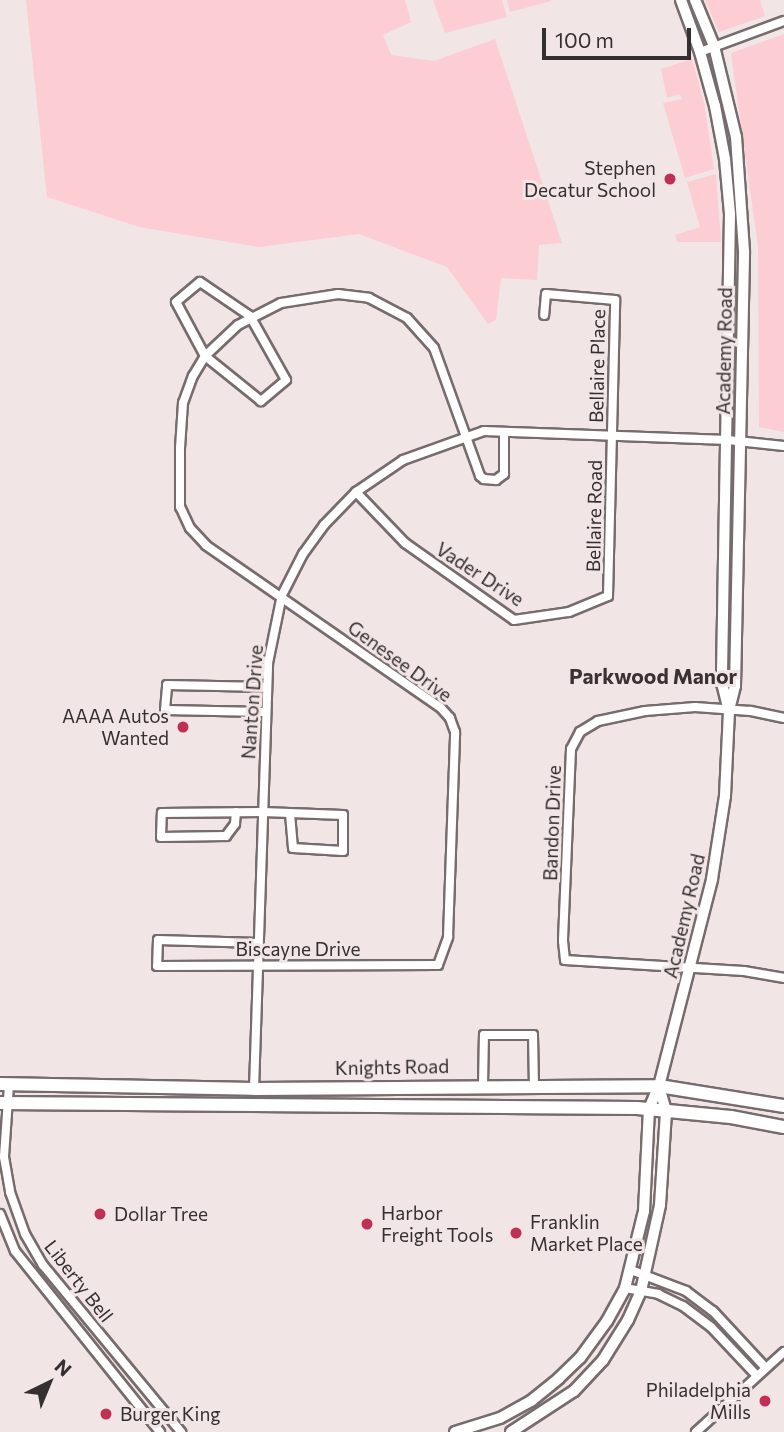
<!DOCTYPE html>
<style>
body{margin:0}
#map{position:relative;width:784px;height:1432px;overflow:hidden;background:#f2e5e6;font-family:Commissioner,sans-serif}
div>[style]{position:absolute}
.green>*{inset:0;background:#fccdd2}
.roads{filter:drop-shadow(2px 0 #776c6d) drop-shadow(-2px 0 #776c6d) drop-shadow(0 2px #776c6d) drop-shadow(0 -2px #776c6d)}
.street>*{height:8px;margin:-4px;padding:0 4px;transform-origin:4px;border-radius:4px;background:#fff}
.secondary>*{height:10px;margin:-5px;padding:0 5px;transform-origin:5px;border-radius:5px;background:#fff}
.primary>*{height:12px;margin:-6px;padding:0 6px;transform-origin:6px;border-radius:6px;background:#fff}
.dots>*{width:19px;height:19px;translate:-50% -50%;box-sizing:border-box;border:4px solid #f2e5e6;border-radius:50%}
span{translate:-50% -50%;white-space:nowrap;text-align:center;line-height:1.15;-webkit-text-stroke:6px #f2e5e6;paint-order:stroke}
.poi-label{font-size:19px;color:#342f30}
.right{translate:-100% -50%;text-align:right}
.left{translate:0 -50%;text-align:left}
.street-label{font-size:19px;color:#342f30}
.neighbourhood-label{font-size:21px;color:#3b3132;font-weight:700}
.north{position:absolute;left:14px;top:1348px;width:70px;height:70px;-webkit-text-stroke:5px #f2e5e6;paint-order:stroke;rotate:43deg;font-size:19px;font-weight:700;line-height:28px;text-align:center;color:#342f30}
.north::after{content:'';display:block;margin:auto;width:24px;height:32px;background:#342f30;clip-path:polygon(50% 0,100% 100%,50% 72%,0 100%)}
.scale{position:absolute;left:542px;top:28px;width:149px;height:32px;box-sizing:border-box;border:4px solid #342f30;border-top:0;padding-left:9px;font-size:21px;line-height:24px;white-space:nowrap;color:#342f30;-webkit-text-stroke:5px #f2e5e6;paint-order:stroke}
</style>
<div id="map">
<div class="green">
<i style="clip-path:polygon(26px 0,405px 0,411px 22px,383px 35px,391px 55px,434px 61px,495px 39px,562px 243px,539px 245px,537px 280px,501px 278px,496px 320px,488px 324px,447px 267px,359px 234px,259px 247px,139px 227px,47px 197px)"></i>
<i style="clip-path:polygon(433px 0,502px 0,507px 17px,445px 33px)"></i>
<i style="clip-path:polygon(507px 0,551px 0,551px 1px,510px 12px)"></i>
<i style="clip-path:polygon(705px 0,760px 0,765px 16px,719px 32px)"></i>
<i style="clip-path:polygon(784px 34px,784px 432px,759px 427px,758px 247px,731px 53px)"></i>
<i style="clip-path:polygon(692px 59px,704px 103px,714px 169px,685px 178px,663px 103px,682px 99px,680px 94px,667px 98px,661px 69px)"></i>
<i style="clip-path:polygon(716px 174px,721px 242px,677px 242px,675px 235px,700px 227px,687px 182px)"></i>
</div>
<div class="roads">
<div class="street">
<i style="left:700px;top:52px;width:90px;rotate:-20.3deg"></i>
<i style="left:200px;top:282px;width:60px;rotate:34.2deg"></i>
<i style="left:250px;top:316px;width:73px;rotate:60.6deg"></i>
<i style="left:286px;top:380px;width:33px;rotate:140deg"></i>
<i style="left:261px;top:401px;width:72px;rotate:-141.2deg"></i>
<i style="left:205px;top:356px;width:61px;rotate:-118.2deg"></i>
<i style="left:176px;top:302px;width:31px;rotate:-40deg"></i>
<i style="left:356px;top:492px;width:71px;rotate:46.1deg"></i>
<i style="left:405px;top:543px;width:133px;rotate:35.2deg"></i>
<i style="left:514px;top:620px;width:56px;rotate:-8.3deg"></i>
<i style="left:569px;top:612px;width:42px;rotate:-22.3deg"></i>
<i style="left:608px;top:596px;width:296px;rotate:-88.6deg"></i>
<i style="left:615px;top:300px;width:69px;rotate:-175deg"></i>
<i style="left:546px;top:294px;width:21px;rotate:95deg"></i>
<i style="left:264px;top:712px;width:99px;rotate:-178.8deg"></i>
<i style="left:165px;top:710px;width:25px;rotate:-85deg"></i>
<i style="left:167px;top:685px;width:100px;rotate:1.1deg"></i>
<i style="left:784px;top:718px;width:35px;rotate:-168deg"></i>
<i style="left:750px;top:711px;width:55px;rotate:-175.8deg"></i>
<i style="left:695px;top:707px;width:50px;rotate:175.4deg"></i>
<i style="left:645px;top:711px;width:48px;rotate:168deg"></i>
<i style="left:598px;top:721px;width:21px;rotate:149deg"></i>
<i style="left:580px;top:732px;width:19px;rotate:118deg"></i>
<i style="left:571px;top:749px;width:192px;rotate:92.4deg"></i>
<i style="left:563px;top:941px;width:19px;rotate:84deg"></i>
<i style="left:565px;top:960px;width:179px;rotate:3.5deg"></i>
<i style="left:744px;top:971px;width:41px;rotate:9.9deg"></i>
<i style="left:236px;top:812px;width:12px;rotate:95deg"></i>
<i style="left:235px;top:824px;width:15px;rotate:127deg"></i>
<i style="left:226px;top:836px;width:65px;rotate:179.1deg"></i>
<i style="left:161px;top:837px;width:24px;rotate:-88deg"></i>
<i style="left:162px;top:813px;width:101px;rotate:-0.6deg"></i>
<i style="left:263px;top:812px;width:27px;rotate:2deg"></i>
<i style="left:290px;top:813px;width:53px;rotate:2.2deg"></i>
<i style="left:343px;top:815px;width:36px;rotate:90deg"></i>
<i style="left:343px;top:851px;width:50px;rotate:-176.6deg"></i>
<i style="left:293px;top:848px;width:35px;rotate:-95deg"></i>
<i style="left:258px;top:943px;width:100px;rotate:-178.3deg"></i>
<i style="left:158px;top:940px;width:26px;rotate:92deg"></i>
<i style="left:157px;top:966px;width:281px;rotate:-0.2deg"></i>
<i style="left:438px;top:965px;width:30px;rotate:-70deg"></i>
<i style="left:448px;top:937px;width:205px;rotate:-88deg"></i>
<i style="left:455px;top:732px;width:15px;rotate:-110deg"></i>
<i style="left:450px;top:718px;width:13px;rotate:-132deg"></i>
<i style="left:441px;top:708px;width:286px;rotate:-145.3deg"></i>
<i style="left:206px;top:545px;width:23px;rotate:-133deg"></i>
<i style="left:190px;top:528px;width:23px;rotate:-115deg"></i>
<i style="left:180px;top:507px;width:59px;rotate:-90deg"></i>
<i style="left:180px;top:448px;width:45px;rotate:-86.2deg"></i>
<i style="left:183px;top:403px;width:29px;rotate:-70deg"></i>
<i style="left:193px;top:376px;width:23px;rotate:-59deg"></i>
<i style="left:205px;top:356px;width:45px;rotate:-43.2deg"></i>
<i style="left:238px;top:325px;width:48px;rotate:-27.1deg"></i>
<i style="left:281px;top:303px;width:58px;rotate:-9deg"></i>
<i style="left:338px;top:294px;width:31px;rotate:7deg"></i>
<i style="left:369px;top:298px;width:43px;rotate:27.8deg"></i>
<i style="left:407px;top:318px;width:40px;rotate:48deg"></i>
<i style="left:434px;top:348px;width:136px;rotate:70.2deg"></i>
<i style="left:480px;top:476px;width:5px;rotate:37deg"></i>
<i style="left:484px;top:479px;width:12px;rotate:5deg"></i>
<i style="left:496px;top:480px;width:10px;rotate:-37deg"></i>
<i style="left:504px;top:474px;width:42px;rotate:-90deg"></i>
<i style="left:9px;top:1085px;width:72px;rotate:94deg"></i>
<i style="left:4px;top:1157px;width:36px;rotate:80deg"></i>
<i style="left:10px;top:1192px;width:45px;rotate:70.3deg"></i>
<i style="left:25px;top:1234px;width:36px;rotate:60deg"></i>
<i style="left:43px;top:1265px;width:217px;rotate:50.4deg"></i>
<i style="left:483px;top:1085px;width:50px;rotate:-88.9deg"></i>
<i style="left:484px;top:1035px;width:49px"></i>
<i style="left:533px;top:1035px;width:50px;rotate:88.9deg"></i>
<i style="left:254px;top:1089px;width:426px;rotate:-88.1deg"></i>
<i style="left:268px;top:663px;width:69px;rotate:-78.4deg"></i>
<i style="left:282px;top:595px;width:46px;rotate:-62.9deg"></i>
<i style="left:303px;top:554px;width:36px;rotate:-54deg"></i>
<i style="left:324px;top:525px;width:46px;rotate:-45.9deg"></i>
<i style="left:356px;top:492px;width:57px;rotate:-34.2deg"></i>
<i style="left:403px;top:460px;width:86px;rotate:-19.7deg"></i>
<i style="left:484px;top:431px;width:244px;rotate:2.1deg"></i>
<i style="left:728px;top:440px;width:56px;rotate:6.1deg"></i>
<i style="left:0;top:1214px;width:40px;rotate:68deg"></i>
<i style="left:15px;top:1251px;width:232px;rotate:51.3deg"></i>
<i style="left:631px;top:1270px;width:59px;rotate:20.9deg"></i>
<i style="left:686px;top:1291px;width:34px;rotate:37deg"></i>
<i style="left:713px;top:1311px;width:76px;rotate:47.1deg"></i>
<i style="left:625px;top:1288px;width:34px;rotate:10deg"></i>
<i style="left:658px;top:1294px;width:28px;rotate:26deg"></i>
<i style="left:683px;top:1306px;width:35px;rotate:37deg"></i>
<i style="left:711px;top:1327px;width:66px;rotate:46.8deg"></i>
<i style="left:696px;top:1432px;width:119px;rotate:-42.3deg"></i>
</div>
<div class="secondary">
<i style="left:681px;top:0;width:55px;rotate:69.9deg"></i>
<i style="left:700px;top:52px;width:56px;rotate:74.5deg"></i>
<i style="left:715px;top:106px;width:54px;rotate:79.3deg"></i>
<i style="left:725px;top:159px;width:55px;rotate:84.8deg"></i>
<i style="left:730px;top:214px;width:469px;rotate:91deg"></i>
<i style="left:722px;top:683px;width:25px;rotate:76deg"></i>
<i style="left:455px;top:1432px;width:47px;rotate:-17.3deg"></i>
<i style="left:500px;top:1418px;width:35px;rotate:-29deg"></i>
<i style="left:531px;top:1401px;width:36px;rotate:-39deg"></i>
<i style="left:559px;top:1378px;width:29px;rotate:-44deg"></i>
<i style="left:580px;top:1358px;width:46px;rotate:-53.9deg"></i>
<i style="left:607px;top:1321px;width:38px;rotate:-61deg"></i>
<i style="left:625px;top:1288px;width:79px;rotate:-76.1deg"></i>
<i style="left:644px;top:1211px;width:102px;rotate:-87.2deg"></i>
<i style="left:649px;top:1109px;width:25px;rotate:-67deg"></i>
<i style="left:659px;top:1086px;width:214px;rotate:-75.6deg"></i>
<i style="left:712px;top:879px;width:84px;rotate:-81.1deg"></i>
<i style="left:725px;top:796px;width:86px;rotate:-87.3deg"></i>
<i style="left:729px;top:710px;width:25px;rotate:-76deg"></i>
<i style="left:735px;top:686px;width:435px;rotate:-88.8deg"></i>
<i style="left:744px;top:251px;width:114px;rotate:-94deg"></i>
<i style="left:736px;top:137px;width:94px;rotate:-103.6deg"></i>
<i style="left:714px;top:46px;width:50px;rotate:-112.4deg"></i>
<i style="left:511px;top:1432px;width:75px;rotate:-33.1deg"></i>
<i style="left:574px;top:1391px;width:42px;rotate:-46.9deg"></i>
<i style="left:603px;top:1360px;width:47px;rotate:-58deg"></i>
<i style="left:628px;top:1320px;width:32px;rotate:-66deg"></i>
<i style="left:641px;top:1291px;width:88px;rotate:-77.5deg"></i>
<i style="left:660px;top:1205px;width:94px;rotate:-86.3deg"></i>
<i style="left:666px;top:1111px;width:26px;rotate:-106deg"></i>
</div>
<div class="primary">
<i style="left:0;top:1084px;width:254px;rotate:1.1deg"></i>
<i style="left:254px;top:1089px;width:405px;rotate:-0.4deg"></i>
<i style="left:659px;top:1086px;width:127px;rotate:9.1deg"></i>
<i style="left:0;top:1103px;width:637px;rotate:0.45deg"></i>
<i style="left:637px;top:1108px;width:94px;rotate:5.5deg"></i>
<i style="left:731px;top:1117px;width:54px;rotate:10.7deg"></i>
</div>
</div>
<div class="dots">
<i style="left:670px;top:179px;background:#c03054"></i>
<i style="left:183px;top:727px;background:#c03054"></i>
<i style="left:100px;top:1214px;background:#c03054"></i>
<i style="left:367px;top:1224px;background:#c03054"></i>
<i style="left:516px;top:1233px;background:#c03054"></i>
<i style="left:765px;top:1401px;background:#c03054"></i>
<i style="left:106px;top:1414px;background:#c03054"></i>
</div>
<div class="poi-label">
<span class="right" style="left:656px;top:179px">Stephen<br>Decatur School</span>
<span class="right" style="left:169px;top:727px">AAAA Autos<br>Wanted</span>
<span class="left" style="left:381px;top:1224px">Harbor<br>Freight Tools</span>
<span class="left" style="left:114px;top:1214px">Dollar Tree</span>
<span class="left" style="left:530px;top:1233px">Franklin<br>Market Place</span>
<span class="right" style="left:751px;top:1401px">Philadelphia<br>Mills</span>
<span class="left" style="left:120px;top:1414px">Burger King</span>
</div>
<div class="street-label">
<span style="left:724px;top:351px;rotate:-89deg">Academy Road</span>
<span style="left:597px;top:366px;rotate:-89deg">Bellaire Place</span>
<span style="left:594px;top:516px;rotate:-89deg">Bellaire Road</span>
<span style="left:480px;top:574px;rotate:33deg">Vader Drive</span>
<span style="left:400px;top:661px;rotate:36deg">Genesee Drive</span>
<span style="left:252px;top:702px;rotate:-86deg">Nanton Drive</span>
<span style="left:552px;top:823px;rotate:-88deg">Bandon Drive</span>
<span style="left:684px;top:916px;rotate:-77deg">Academy Road</span>
<span style="left:298px;top:949px">Biscayne Drive</span>
<span style="left:392px;top:1067px;rotate:-1deg">Knights Road</span>
<span style="left:79px;top:1281px;rotate:52deg">Liberty Bell</span>
</div>
<div class="neighbourhood-label">
<span style="left:653px;top:676px">Parkwood Manor</span>
</div>
<div class="north">N</div>
<div class="scale">100 m</div>
</div>
